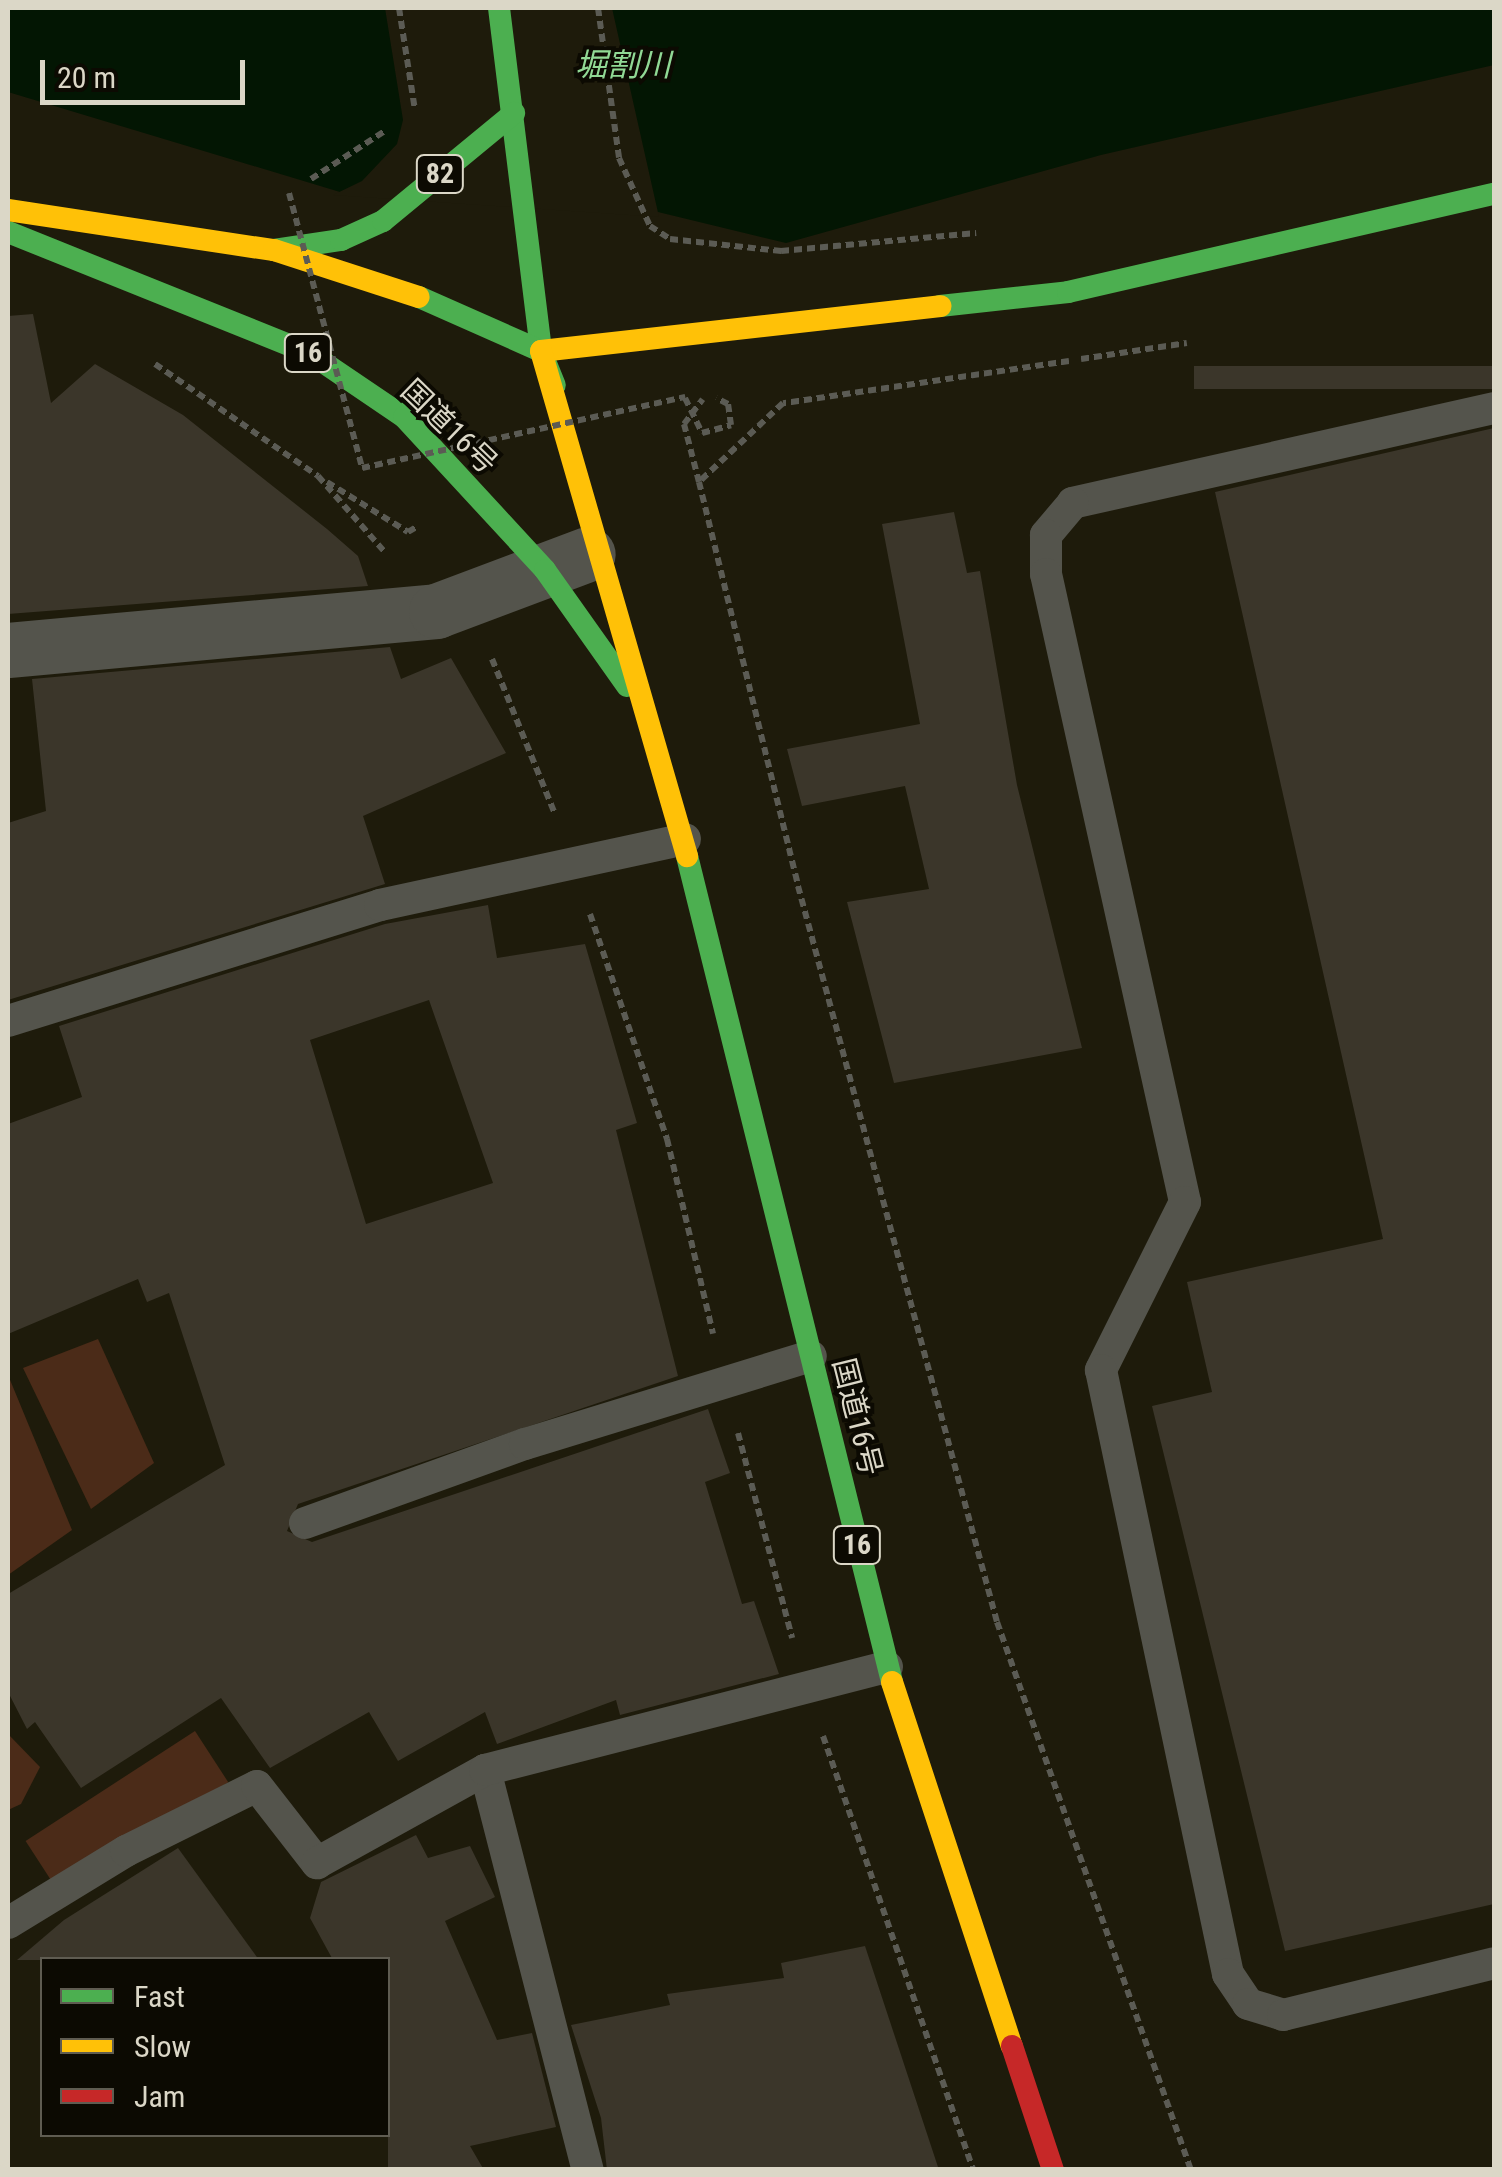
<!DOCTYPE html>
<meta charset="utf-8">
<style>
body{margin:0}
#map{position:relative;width:1502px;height:2177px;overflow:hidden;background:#1e1b0b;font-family:"Roboto Condensed","Noto Sans JP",sans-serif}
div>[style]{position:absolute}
.green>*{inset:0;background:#4b2b18;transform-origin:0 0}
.water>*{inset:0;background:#031603}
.pier>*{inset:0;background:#1e1b0b}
.building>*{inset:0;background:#3b362a;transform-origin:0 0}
.path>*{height:6px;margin-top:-3px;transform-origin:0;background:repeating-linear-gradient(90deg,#5b5b54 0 8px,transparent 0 13px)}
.lane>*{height:32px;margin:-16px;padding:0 16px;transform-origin:16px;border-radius:16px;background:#54544c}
.street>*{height:55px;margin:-27.5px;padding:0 27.5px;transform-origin:27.5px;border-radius:27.5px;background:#54544c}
.fast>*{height:22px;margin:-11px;padding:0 11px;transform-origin:11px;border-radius:11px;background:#4caf50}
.slow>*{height:22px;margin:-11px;padding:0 11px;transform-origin:11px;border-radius:11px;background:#ffc107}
.jam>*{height:22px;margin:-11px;padding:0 11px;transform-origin:11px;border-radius:11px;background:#c62828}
.path-bridge>*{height:6px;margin-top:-3px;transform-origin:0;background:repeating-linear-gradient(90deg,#5b5b54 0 8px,transparent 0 13px)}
span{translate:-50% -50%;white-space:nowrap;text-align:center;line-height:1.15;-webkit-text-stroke:8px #0c0a02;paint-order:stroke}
.shield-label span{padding:2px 8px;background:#0c0a02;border:2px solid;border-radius:8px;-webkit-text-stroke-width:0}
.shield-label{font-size:28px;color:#dbd7c7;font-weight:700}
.street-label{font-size:30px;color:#dbd7c7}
.water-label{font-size:32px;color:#91d995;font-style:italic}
.frame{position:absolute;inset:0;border:10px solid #dbd7c7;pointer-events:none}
.legend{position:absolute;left:40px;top:1957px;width:350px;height:180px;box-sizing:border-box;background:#0c0a02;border:2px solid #5f5c51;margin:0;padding:12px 18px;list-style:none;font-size:30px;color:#dbd7c7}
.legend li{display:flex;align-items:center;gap:20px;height:50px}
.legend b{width:50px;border:2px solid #5f5c51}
.scale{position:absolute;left:40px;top:60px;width:205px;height:45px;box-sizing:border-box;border:5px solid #dbd7c7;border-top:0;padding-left:12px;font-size:30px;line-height:35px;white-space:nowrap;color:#dbd7c7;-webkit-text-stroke:8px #0c0a02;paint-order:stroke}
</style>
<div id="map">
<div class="green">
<i style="clip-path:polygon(98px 1339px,154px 1463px,91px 1509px,23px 1368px)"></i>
<i style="clip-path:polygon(8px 1375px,72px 1530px,8px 1575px)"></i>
<i style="left:195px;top:1731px;width:61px;height:202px;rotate:57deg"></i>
<i style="clip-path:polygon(8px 1734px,40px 1767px,21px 1804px,8px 1810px)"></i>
</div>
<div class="water">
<i style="clip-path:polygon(8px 8px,1494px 8px,1494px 65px,1101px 155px,786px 243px,658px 212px,340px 192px,8px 92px)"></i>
</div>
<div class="pier">
<i style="clip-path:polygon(385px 8px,612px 8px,659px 217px,333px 195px,362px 181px,397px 144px,403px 120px)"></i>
</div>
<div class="building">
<i style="clip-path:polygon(33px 314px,51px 403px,95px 364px,183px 415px,327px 529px,358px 556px,368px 586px,8px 614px,8px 316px)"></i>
<i style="left:1494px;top:366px;width:23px;height:300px;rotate:90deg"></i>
<i style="clip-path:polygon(1494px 428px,1494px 1904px,1285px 1951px,1152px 1406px,1212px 1392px,1187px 1282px,1383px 1239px,1215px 492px)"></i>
<i style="clip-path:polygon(954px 512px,967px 573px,980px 571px,1017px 785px,1082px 1048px,894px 1083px,847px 902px,929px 889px,905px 786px,802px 806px,787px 749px,920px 724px,882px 524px)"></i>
<i style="clip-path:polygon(390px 647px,401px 679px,451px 658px,506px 753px,363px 816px,385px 884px,8px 1000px,8px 823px,46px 811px,32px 679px)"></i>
<i style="clip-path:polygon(evenodd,488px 905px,497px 958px,585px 944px,637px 1123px,616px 1130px,678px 1376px,298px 1504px,287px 1531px,312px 1542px,708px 1409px,730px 1473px,705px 1482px,742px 1604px,754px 1601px,779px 1674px,620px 1715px,616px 1700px,497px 1744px,485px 1712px,398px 1761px,369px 1712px,270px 1768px,221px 1698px,81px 1788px,35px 1722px,27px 1729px,8px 1692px,8px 1594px,225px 1465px,169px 1293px,147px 1302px,138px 1279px,8px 1334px,8px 1124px,82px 1097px,59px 1026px,385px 924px,488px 905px,429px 1000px,493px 1183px,366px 1224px,310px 1040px,429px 1000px)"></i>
<i style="clip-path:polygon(416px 1835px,428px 1858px,470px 1846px,495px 1897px,445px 1921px,497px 2040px,532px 2033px,556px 2127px,470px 2146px,484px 2170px,388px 2170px,388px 1960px,333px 1960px,310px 1918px,321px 1882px)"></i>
<i style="clip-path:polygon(178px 1848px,259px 1960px,17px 1960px,64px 1920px)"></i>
<i style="clip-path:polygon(865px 1946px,939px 2170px,607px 2170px,601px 2118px,571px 2025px,670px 2005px,667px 1994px,784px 1978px,781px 1963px)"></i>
</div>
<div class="path">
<i style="left:399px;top:8px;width:103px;rotate:81.1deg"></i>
<i style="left:598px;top:8px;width:151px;rotate:82deg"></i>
<i style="left:619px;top:158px;width:75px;rotate:65.5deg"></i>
<i style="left:650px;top:226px;width:24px;rotate:33deg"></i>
<i style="left:670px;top:239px;width:112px;rotate:6.2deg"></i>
<i style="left:781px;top:251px;width:196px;rotate:-5.3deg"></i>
<i style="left:311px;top:179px;width:88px;rotate:-33deg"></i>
<i style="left:1081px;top:359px;width:107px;rotate:-8.6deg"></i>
<i style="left:1069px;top:361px;width:289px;rotate:171.6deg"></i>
<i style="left:783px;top:403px;width:115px;rotate:136.8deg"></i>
<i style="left:699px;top:482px;width:416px;rotate:76.2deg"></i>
<i style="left:798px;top:886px;width:762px;rotate:74.87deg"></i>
<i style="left:997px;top:1622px;width:581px;rotate:70.51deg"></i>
<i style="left:155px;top:364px;width:198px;rotate:34.5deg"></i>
<i style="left:318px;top:476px;width:100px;rotate:48.7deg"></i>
<i style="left:685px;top:398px;width:39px;rotate:64deg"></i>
<i style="left:702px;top:433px;width:30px;rotate:-15deg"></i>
<i style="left:731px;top:425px;width:21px;rotate:-98deg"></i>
<i style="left:728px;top:404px;width:13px;rotate:-153deg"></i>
<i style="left:327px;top:482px;width:95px;rotate:31.7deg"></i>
<i style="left:408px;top:532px;width:12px;rotate:-31deg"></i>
<i style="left:699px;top:482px;width:60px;rotate:-104.5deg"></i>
<i style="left:684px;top:424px;width:31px;rotate:-53deg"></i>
<i style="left:492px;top:659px;width:167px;rotate:67.9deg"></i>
<i style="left:590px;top:914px;width:238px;rotate:71.1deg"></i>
<i style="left:667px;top:1139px;width:200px;rotate:76.7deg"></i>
<i style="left:738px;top:1433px;width:212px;rotate:75.2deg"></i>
<i style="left:823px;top:1736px;width:459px;rotate:70.9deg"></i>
</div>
<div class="lane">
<i style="left:1494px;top:408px;width:432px;rotate:167.3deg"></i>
<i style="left:1073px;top:503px;width:42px;rotate:130.2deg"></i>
<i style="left:1046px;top:535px;width:39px;rotate:90deg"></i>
<i style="left:1046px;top:574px;width:643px;rotate:77.52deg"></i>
<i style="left:1185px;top:1202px;width:188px;rotate:116.6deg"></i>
<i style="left:1101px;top:1370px;width:617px;rotate:78.13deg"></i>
<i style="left:1228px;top:1974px;width:36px;rotate:56deg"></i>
<i style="left:1248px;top:2004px;width:37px;rotate:17deg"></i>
<i style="left:1283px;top:2015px;width:217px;rotate:-13.8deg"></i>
<i style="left:8px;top:1021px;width:390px;rotate:-17.3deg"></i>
<i style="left:380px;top:905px;width:312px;rotate:-12.2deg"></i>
<i style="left:305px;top:1523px;width:234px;rotate:-19.8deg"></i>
<i style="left:525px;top:1444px;width:299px;rotate:-17.1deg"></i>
<i style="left:485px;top:1770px;width:413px;rotate:75.6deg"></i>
<i style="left:8px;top:1923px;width:138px;rotate:-31.4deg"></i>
<i style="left:126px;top:1851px;width:146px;rotate:-26.4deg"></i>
<i style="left:257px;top:1786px;width:98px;rotate:52.1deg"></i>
<i style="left:317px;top:1863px;width:192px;rotate:-29deg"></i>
<i style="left:485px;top:1770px;width:415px;rotate:-14.4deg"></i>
</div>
<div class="street">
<i style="left:8px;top:650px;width:430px;rotate:-5.2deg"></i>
<i style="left:436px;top:611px;width:162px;rotate:-20.6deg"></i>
</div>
<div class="fast">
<i style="left:499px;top:8px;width:346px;rotate:83deg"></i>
<i style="left:8px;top:232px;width:327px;rotate:21.9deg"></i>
<i style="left:311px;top:354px;width:112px;rotate:34.1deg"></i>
<i style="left:404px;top:417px;width:208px;rotate:47.3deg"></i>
<i style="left:545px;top:570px;width:142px;rotate:54.7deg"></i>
<i style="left:274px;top:250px;width:68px;rotate:-8.5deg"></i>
<i style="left:341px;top:240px;width:46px;rotate:-24.3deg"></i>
<i style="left:383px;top:221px;width:170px;rotate:-39.5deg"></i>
<i style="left:419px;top:297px;width:133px;rotate:23.9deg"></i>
<i style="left:541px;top:351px;width:37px;rotate:68deg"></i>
<i style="left:940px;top:306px;width:129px;rotate:-6.2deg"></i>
<i style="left:1068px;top:292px;width:437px;rotate:-13deg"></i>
<i style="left:687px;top:856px;width:851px;rotate:76.06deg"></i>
</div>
<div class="slow">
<i style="left:8px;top:210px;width:269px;rotate:8.6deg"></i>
<i style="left:274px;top:250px;width:152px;rotate:18deg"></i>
<i style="left:541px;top:351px;width:402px;rotate:-6.4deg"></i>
<i style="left:541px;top:351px;width:526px;rotate:73.87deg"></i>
<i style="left:892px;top:1682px;width:383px;rotate:71.8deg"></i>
</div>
<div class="jam">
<i style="left:1012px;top:2046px;width:131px;rotate:71.7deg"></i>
</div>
<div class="path-bridge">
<i style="left:289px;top:193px;width:285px;rotate:75.1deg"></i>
<i style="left:362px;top:468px;width:331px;rotate:-12.4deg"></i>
</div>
<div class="shield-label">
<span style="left:440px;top:174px">82</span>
<span style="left:308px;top:353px">16</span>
<span style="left:857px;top:1545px">16</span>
</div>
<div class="street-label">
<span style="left:449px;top:427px;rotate:44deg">国道16号</span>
<span style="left:857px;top:1417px;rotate:76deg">国道16号</span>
</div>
<div class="water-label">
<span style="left:623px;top:65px">堀割川</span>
</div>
<div class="frame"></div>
<ul class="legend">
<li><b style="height:12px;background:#4caf50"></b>Fast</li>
<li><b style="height:12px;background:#ffc107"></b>Slow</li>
<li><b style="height:12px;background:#c62828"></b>Jam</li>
</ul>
<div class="scale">20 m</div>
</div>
